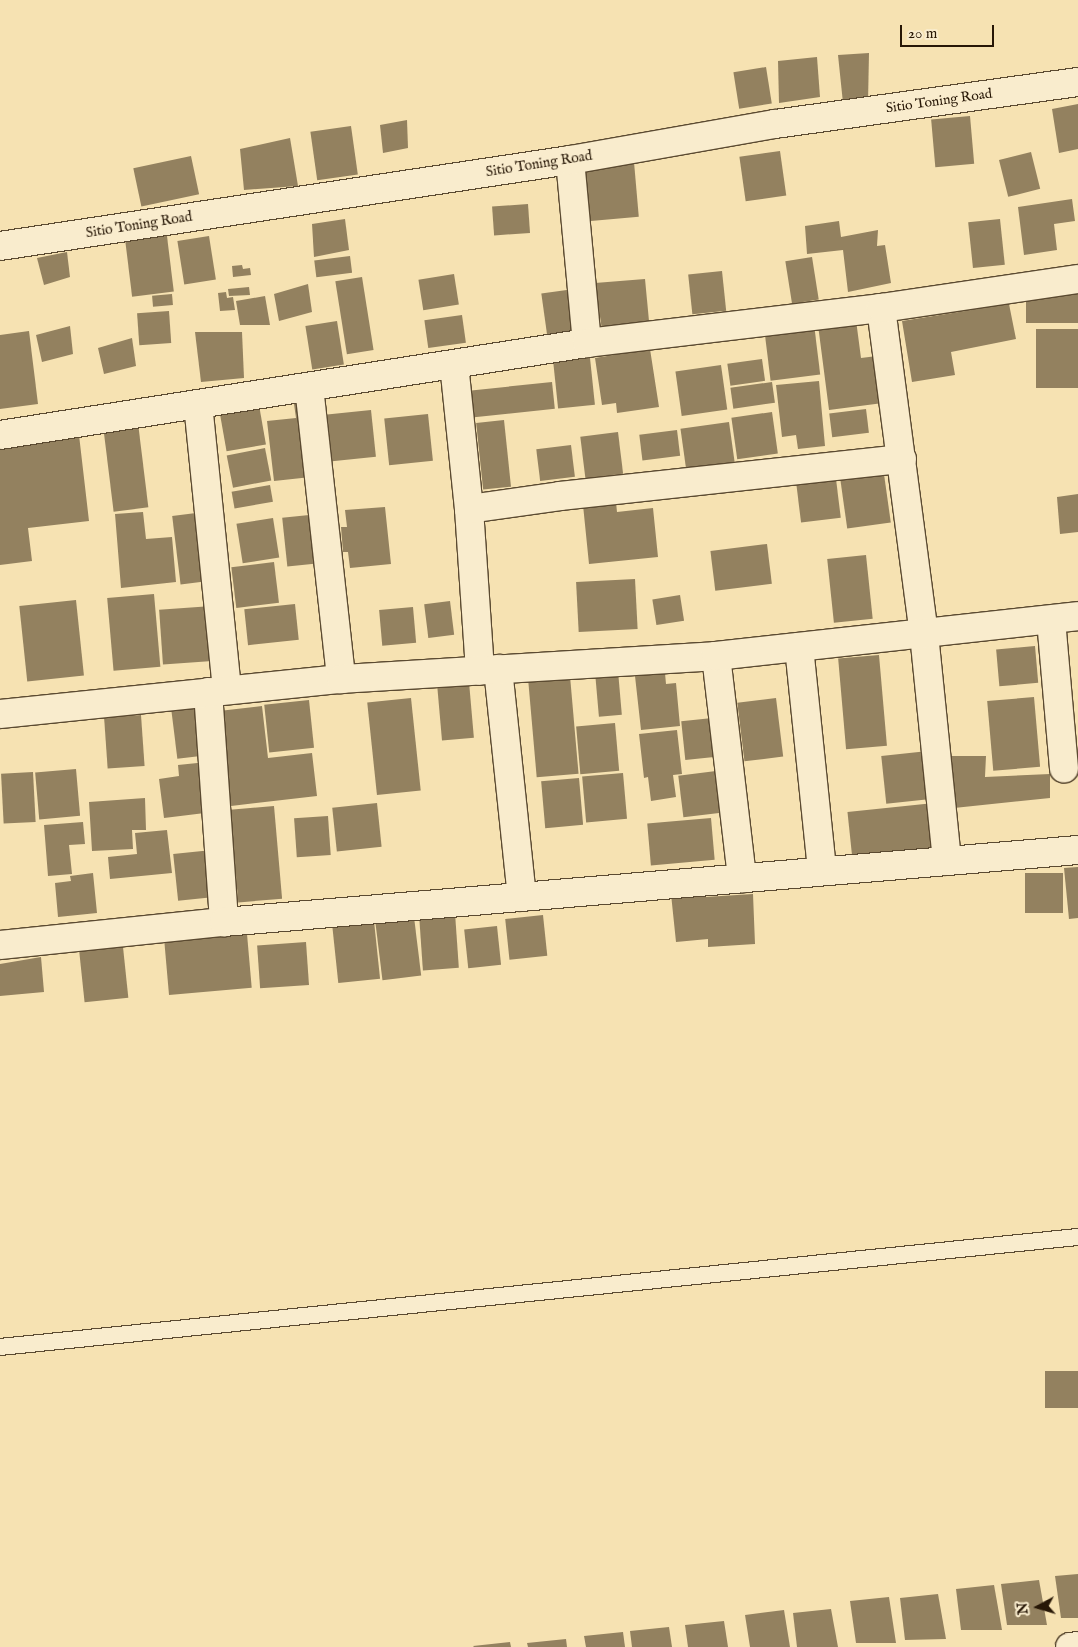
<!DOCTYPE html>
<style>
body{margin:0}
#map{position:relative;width:1078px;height:1647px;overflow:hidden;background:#f6e2b2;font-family:"IM FELL English",serif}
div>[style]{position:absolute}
.building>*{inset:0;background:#93815f;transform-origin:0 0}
.roads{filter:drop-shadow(1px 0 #5b4a31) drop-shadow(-1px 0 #5b4a31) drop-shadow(0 1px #5b4a31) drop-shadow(0 -1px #5b4a31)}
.lane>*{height:16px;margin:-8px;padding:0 8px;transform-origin:8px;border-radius:8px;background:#f9eccd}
.street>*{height:28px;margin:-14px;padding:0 14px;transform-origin:14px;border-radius:14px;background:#f9eccd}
span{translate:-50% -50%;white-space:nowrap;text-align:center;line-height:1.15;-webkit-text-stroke:4px #f9eccd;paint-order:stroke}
.street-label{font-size:14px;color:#271706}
.north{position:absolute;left:1013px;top:1582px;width:50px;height:50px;-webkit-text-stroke:4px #f9eccd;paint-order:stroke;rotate:264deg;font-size:14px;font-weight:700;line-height:20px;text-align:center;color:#271706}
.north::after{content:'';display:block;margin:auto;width:18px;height:22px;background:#271706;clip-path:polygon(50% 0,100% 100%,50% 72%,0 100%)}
.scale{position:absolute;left:900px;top:25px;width:94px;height:22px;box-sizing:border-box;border:2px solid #271706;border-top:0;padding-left:6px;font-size:15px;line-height:18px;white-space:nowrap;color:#271706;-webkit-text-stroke:4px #f9eccd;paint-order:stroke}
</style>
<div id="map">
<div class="building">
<i style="clip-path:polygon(869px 53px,868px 102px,843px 103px,838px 55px)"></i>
<i style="clip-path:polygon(817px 57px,820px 97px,779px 103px,778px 61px)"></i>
<i style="left:766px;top:67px;width:37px;height:33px;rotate:81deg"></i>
<i style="clip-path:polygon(1078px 104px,1078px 149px,1059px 153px,1052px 109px)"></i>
<i style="left:970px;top:116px;width:48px;height:39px;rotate:85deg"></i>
<i style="clip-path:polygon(407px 120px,408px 148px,383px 153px,380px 125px)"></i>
<i style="left:351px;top:126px;width:49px;height:41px;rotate:82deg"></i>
<i style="clip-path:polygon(290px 138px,298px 186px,244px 190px,240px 149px)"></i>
<i style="left:780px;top:151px;width:45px;height:41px;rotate:82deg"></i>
<i style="left:1031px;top:152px;width:38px;height:33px;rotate:76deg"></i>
<i style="left:191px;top:156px;width:39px;height:59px;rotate:78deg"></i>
<i style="left:634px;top:162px;width:55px;height:51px;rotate:85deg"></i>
<i style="clip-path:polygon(1072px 199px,1075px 221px,1054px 224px,1057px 250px,1024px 255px,1018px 207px)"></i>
<i style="left:528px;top:204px;width:29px;height:36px;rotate:86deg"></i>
<i style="clip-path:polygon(345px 219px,349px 250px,314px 257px,312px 224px)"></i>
<i style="left:1000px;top:219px;width:46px;height:32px;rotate:84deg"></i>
<i style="clip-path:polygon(839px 221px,841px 237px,878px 230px,877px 246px,885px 245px,891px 283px,848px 292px,843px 250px,807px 254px,805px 226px)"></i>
<i style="left:166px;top:228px;width:64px;height:42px;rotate:83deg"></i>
<i style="left:209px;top:236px;width:44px;height:32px;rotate:81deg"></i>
<i style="clip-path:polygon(67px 252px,70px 277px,44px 285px,37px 258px)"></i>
<i style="left:350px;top:256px;width:17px;height:36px;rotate:83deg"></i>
<i style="left:812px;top:257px;width:43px;height:27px;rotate:81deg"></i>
<i style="clip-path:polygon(242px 265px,243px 269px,250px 268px,251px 275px,233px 277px,232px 266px)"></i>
<i style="left:722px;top:271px;width:40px;height:34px;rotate:84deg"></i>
<i style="left:454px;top:274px;width:31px;height:36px;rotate:81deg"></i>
<i style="left:362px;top:277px;width:74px;height:27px;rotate:81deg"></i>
<i style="clip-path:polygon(645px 279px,649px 321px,602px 330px,595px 283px)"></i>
<i style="clip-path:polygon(308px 284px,312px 312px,279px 321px,274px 294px)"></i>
<i style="clip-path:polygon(249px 287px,250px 295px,229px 296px,228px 289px)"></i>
<i style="left:574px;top:289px;width:44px;height:33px;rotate:82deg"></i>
<i style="left:1078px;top:290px;width:33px;height:52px;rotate:90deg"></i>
<i style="clip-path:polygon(226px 292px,227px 298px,233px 297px,235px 310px,220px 311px,218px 293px)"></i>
<i style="left:172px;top:294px;width:11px;height:20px;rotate:85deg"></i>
<i style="clip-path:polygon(265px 296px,270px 325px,240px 325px,236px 301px)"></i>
<i style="clip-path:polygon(1009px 304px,1016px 339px,951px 352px,955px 375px,912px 382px,902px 321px)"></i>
<i style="left:169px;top:311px;width:32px;height:32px;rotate:86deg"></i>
<i style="left:462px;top:315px;width:28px;height:38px;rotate:82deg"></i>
<i style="clip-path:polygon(856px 320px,861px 358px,877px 356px,883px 403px,829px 410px,818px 325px)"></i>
<i style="left:337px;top:321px;width:44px;height:32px;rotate:81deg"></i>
<i style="left:814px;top:324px;width:51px;height:50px;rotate:83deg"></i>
<i style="clip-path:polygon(70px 326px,73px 354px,42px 362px,36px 335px)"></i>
<i style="left:1078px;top:329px;width:59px;height:42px;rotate:90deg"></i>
<i style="clip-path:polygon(29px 331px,38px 404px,0 409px,0 335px)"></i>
<i style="clip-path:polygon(195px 332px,242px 332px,244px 378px,201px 382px)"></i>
<i style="clip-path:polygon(132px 338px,136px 366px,104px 374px,98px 348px)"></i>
<i style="clip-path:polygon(650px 349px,659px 407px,617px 413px,616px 403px,602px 405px,595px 358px)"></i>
<i style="left:590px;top:358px;width:47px;height:37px;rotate:84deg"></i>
<i style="left:762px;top:359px;width:22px;height:35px;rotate:82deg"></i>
<i style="left:721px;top:365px;width:45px;height:46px;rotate:82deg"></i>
<i style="clip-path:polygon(819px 381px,825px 446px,798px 449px,796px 435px,782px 437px,776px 385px)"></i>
<i style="left:552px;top:382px;width:27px;height:81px;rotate:84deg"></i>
<i style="left:772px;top:382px;width:21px;height:42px;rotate:82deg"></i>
<i style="clip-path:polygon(302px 403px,311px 477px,274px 481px,267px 421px,296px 418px,294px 404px)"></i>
<i style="left:259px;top:405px;width:40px;height:40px;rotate:80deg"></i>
<i style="left:866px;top:409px;width:24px;height:37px;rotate:83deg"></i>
<i style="left:371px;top:410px;width:47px;height:44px;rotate:84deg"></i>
<i style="left:772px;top:412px;width:42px;height:41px;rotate:82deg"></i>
<i style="left:428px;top:414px;width:47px;height:44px;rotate:84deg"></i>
<i style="left:504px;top:420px;width:67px;height:28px;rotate:84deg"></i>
<i style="left:729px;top:422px;width:45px;height:49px;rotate:82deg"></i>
<i style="left:138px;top:423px;width:85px;height:35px;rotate:83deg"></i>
<i style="left:677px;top:430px;width:26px;height:38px;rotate:83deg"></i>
<i style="left:618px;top:432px;width:42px;height:38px;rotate:83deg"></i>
<i style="clip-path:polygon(79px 435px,89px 521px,28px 528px,32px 561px,0 565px,0 445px)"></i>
<i style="left:571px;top:445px;width:32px;height:35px;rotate:83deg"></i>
<i style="left:265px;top:448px;width:33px;height:39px;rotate:79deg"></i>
<i style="left:883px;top:467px;width:56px;height:44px;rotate:82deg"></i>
<i style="left:836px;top:479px;width:39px;height:40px;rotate:83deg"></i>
<i style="left:270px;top:485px;width:17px;height:39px;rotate:80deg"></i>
<i style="clip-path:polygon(1078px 494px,1078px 532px,1060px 534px,1057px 497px)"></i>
<i style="clip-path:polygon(616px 502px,617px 512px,653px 508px,658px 557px,589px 564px,583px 505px)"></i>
<i style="clip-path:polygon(385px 507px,391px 564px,350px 568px,348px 552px,343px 552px,341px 527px,347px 527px,345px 510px)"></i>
<i style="clip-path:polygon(143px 512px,146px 539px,172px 537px,176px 582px,121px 588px,115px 514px)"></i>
<i style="left:196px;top:513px;width:69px;height:24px;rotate:83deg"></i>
<i style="left:319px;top:514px;width:49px;height:37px;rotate:84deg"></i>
<i style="left:273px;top:518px;width:40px;height:37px;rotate:81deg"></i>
<i style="left:767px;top:544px;width:40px;height:57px;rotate:83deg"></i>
<i style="left:866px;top:555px;width:64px;height:39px;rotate:84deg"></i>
<i style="left:274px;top:562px;width:41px;height:43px;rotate:83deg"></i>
<i style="left:635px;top:579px;width:50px;height:59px;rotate:87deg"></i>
<i style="left:154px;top:594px;width:73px;height:47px;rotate:85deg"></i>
<i style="left:680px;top:595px;width:26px;height:28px;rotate:81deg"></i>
<i style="left:76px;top:600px;width:76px;height:57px;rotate:84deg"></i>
<i style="left:450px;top:601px;width:34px;height:26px;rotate:83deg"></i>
<i style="left:295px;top:604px;width:36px;height:51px;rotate:84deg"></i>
<i style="left:212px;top:606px;width:55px;height:53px;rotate:86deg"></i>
<i style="left:413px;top:607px;width:36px;height:34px;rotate:85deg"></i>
<i style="left:1035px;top:646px;width:37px;height:39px;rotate:85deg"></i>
<i style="left:879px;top:655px;width:91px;height:41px;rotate:85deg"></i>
<i style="left:618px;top:671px;width:44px;height:23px;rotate:85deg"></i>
<i style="clip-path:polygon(665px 673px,666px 684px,676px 683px,680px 726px,641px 730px,635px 676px)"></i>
<i style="left:570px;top:676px;width:98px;height:42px;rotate:85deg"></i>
<i style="left:469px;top:682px;width:56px;height:32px;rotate:85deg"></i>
<i style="left:1034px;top:697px;width:70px;height:47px;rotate:85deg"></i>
<i style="left:411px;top:698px;width:93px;height:44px;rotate:84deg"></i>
<i style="left:776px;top:698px;width:59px;height:39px;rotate:83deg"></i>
<i style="left:309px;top:700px;width:48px;height:45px;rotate:84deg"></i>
<i style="left:205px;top:705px;width:50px;height:34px;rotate:83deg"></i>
<i style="clip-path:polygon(262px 706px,268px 758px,312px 753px,317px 796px,231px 806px,219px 711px)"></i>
<i style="left:141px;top:715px;width:51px;height:37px;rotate:86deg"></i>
<i style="left:722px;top:717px;width:39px;height:41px;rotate:84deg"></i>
<i style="left:615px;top:723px;width:48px;height:39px;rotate:85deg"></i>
<i style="clip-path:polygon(677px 730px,682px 774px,673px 775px,676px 797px,651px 801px,648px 777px,644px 778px,639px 734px)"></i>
<i style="left:928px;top:751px;width:48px;height:47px;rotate:84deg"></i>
<i style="clip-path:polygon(951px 756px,986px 756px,985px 777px,1050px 774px,1050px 798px,954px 808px)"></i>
<i style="clip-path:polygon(207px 762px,213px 812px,164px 818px,159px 779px,179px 776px,178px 765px)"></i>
<i style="left:76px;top:769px;width:47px;height:41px;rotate:85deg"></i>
<i style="left:716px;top:771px;width:42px;height:38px;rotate:83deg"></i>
<i style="left:33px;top:772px;width:50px;height:32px;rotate:87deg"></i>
<i style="left:623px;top:773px;width:46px;height:41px;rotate:85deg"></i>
<i style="left:579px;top:778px;width:47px;height:38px;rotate:85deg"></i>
<i style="clip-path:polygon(145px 798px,146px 830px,132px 830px,133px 849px,92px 851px,89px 802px)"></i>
<i style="left:377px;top:803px;width:44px;height:45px;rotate:84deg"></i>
<i style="left:934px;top:803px;width:48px;height:87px;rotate:84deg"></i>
<i style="left:274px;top:806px;width:93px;height:44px;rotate:85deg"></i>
<i style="left:328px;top:816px;width:39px;height:34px;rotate:86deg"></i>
<i style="left:711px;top:818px;width:42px;height:64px;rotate:85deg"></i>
<i style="clip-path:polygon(83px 822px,85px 844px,69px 845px,72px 874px,48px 876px,44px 825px)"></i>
<i style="clip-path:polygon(167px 830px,172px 873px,110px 879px,108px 857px,137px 854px,135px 833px)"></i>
<i style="left:212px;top:850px;width:47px;height:39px;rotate:84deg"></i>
<i style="clip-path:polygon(1078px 867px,1078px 918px,1069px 919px,1064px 868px)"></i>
<i style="clip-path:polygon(93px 873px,97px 913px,58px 917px,55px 883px,71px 881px,70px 876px)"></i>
<i style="left:1063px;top:873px;width:40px;height:38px;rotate:90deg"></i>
<i style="clip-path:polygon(705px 892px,705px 897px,753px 894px,755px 944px,708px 947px,708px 939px,676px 942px,671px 894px)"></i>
<i style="left:455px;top:913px;width:55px;height:36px;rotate:86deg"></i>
<i style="left:543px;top:915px;width:41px;height:38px;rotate:84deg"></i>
<i style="left:414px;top:917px;width:59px;height:39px;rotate:83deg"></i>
<i style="left:374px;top:921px;width:58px;height:42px;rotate:84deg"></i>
<i style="left:497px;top:926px;width:39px;height:33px;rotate:84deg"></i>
<i style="left:247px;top:934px;width:54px;height:83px;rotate:85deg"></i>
<i style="left:306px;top:942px;width:43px;height:49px;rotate:86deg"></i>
<i style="left:123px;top:947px;width:51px;height:44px;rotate:84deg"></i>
<i style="clip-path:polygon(41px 957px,44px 992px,0 996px,0 964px)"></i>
<i style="left:1078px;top:1371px;width:37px;height:33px;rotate:90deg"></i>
<i style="clip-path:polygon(1078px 1574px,1078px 1618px,1061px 1618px,1055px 1576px)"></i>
<i style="clip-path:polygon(1039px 1580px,1047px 1625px,1007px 1625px,1001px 1584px)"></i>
<i style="clip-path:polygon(994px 1585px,1002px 1630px,961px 1630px,956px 1589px)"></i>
<i style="clip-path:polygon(938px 1594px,946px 1639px,905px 1640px,900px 1598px)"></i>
<i style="clip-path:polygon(889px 1597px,896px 1643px,856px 1643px,850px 1601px)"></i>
<i style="clip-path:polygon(831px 1609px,838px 1647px,797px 1647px,793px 1613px)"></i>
<i style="clip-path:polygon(784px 1610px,790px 1647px,750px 1647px,745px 1615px)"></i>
<i style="clip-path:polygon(724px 1621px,728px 1647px,688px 1647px,685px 1625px)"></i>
<i style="clip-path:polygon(669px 1627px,672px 1647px,632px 1647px,630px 1631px)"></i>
<i style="clip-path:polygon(623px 1632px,625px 1647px,586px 1647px,584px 1636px)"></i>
<i style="clip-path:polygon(566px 1639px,567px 1647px,528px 1647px,527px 1643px)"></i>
<i style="clip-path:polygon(510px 1642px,511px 1647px,474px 1647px,473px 1646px)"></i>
</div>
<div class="roads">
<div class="lane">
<i style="left:0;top:1347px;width:1084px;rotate:-5.83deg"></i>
</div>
<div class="street">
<i style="left:570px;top:160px;width:184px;rotate:84.7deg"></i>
<i style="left:0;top:246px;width:576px;rotate:-8.58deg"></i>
<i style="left:570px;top:160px;width:208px;rotate:-10deg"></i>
<i style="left:775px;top:124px;width:306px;rotate:-7.9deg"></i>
<i style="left:881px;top:308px;width:329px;rotate:82.5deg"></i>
<i style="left:924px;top:634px;width:228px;rotate:84.2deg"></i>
<i style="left:454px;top:364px;width:146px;rotate:84.1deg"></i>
<i style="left:469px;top:509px;width:162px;rotate:86.1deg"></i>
<i style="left:309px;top:387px;width:294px;rotate:83.7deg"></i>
<i style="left:198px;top:404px;width:287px;rotate:84.2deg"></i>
<i style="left:0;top:435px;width:594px;rotate:-8.91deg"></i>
<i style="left:587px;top:343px;width:296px;rotate:-6.8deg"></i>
<i style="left:881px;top:308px;width:199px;rotate:-8.4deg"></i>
<i style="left:469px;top:509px;width:92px;rotate:-8.1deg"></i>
<i style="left:560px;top:496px;width:344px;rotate:-6.2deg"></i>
<i style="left:1051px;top:620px;width:149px;rotate:85deg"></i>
<i style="left:799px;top:647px;width:225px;rotate:84.1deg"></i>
<i style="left:716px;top:656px;width:224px;rotate:83.3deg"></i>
<i style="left:498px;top:669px;width:229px;rotate:84deg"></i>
<i style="left:208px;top:692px;width:231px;rotate:86deg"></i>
<i style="left:0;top:714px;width:343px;rotate:-5.9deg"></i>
<i style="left:341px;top:679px;width:376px;rotate:-3.5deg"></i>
<i style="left:716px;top:656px;width:364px;rotate:-6.3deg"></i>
<i style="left:0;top:945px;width:225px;rotate:-5.9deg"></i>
<i style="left:224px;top:922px;width:857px;rotate:-4.82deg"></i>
<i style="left:1070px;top:1647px;width:8px;rotate:-7deg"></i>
</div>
</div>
<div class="street-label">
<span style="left:939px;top:101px;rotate:-8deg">Sitio Toning Road</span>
<span style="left:539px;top:164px;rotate:-9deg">Sitio Toning Road</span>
<span style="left:139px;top:225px;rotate:-9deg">Sitio Toning Road</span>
</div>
<div class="north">N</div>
<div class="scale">20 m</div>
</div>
